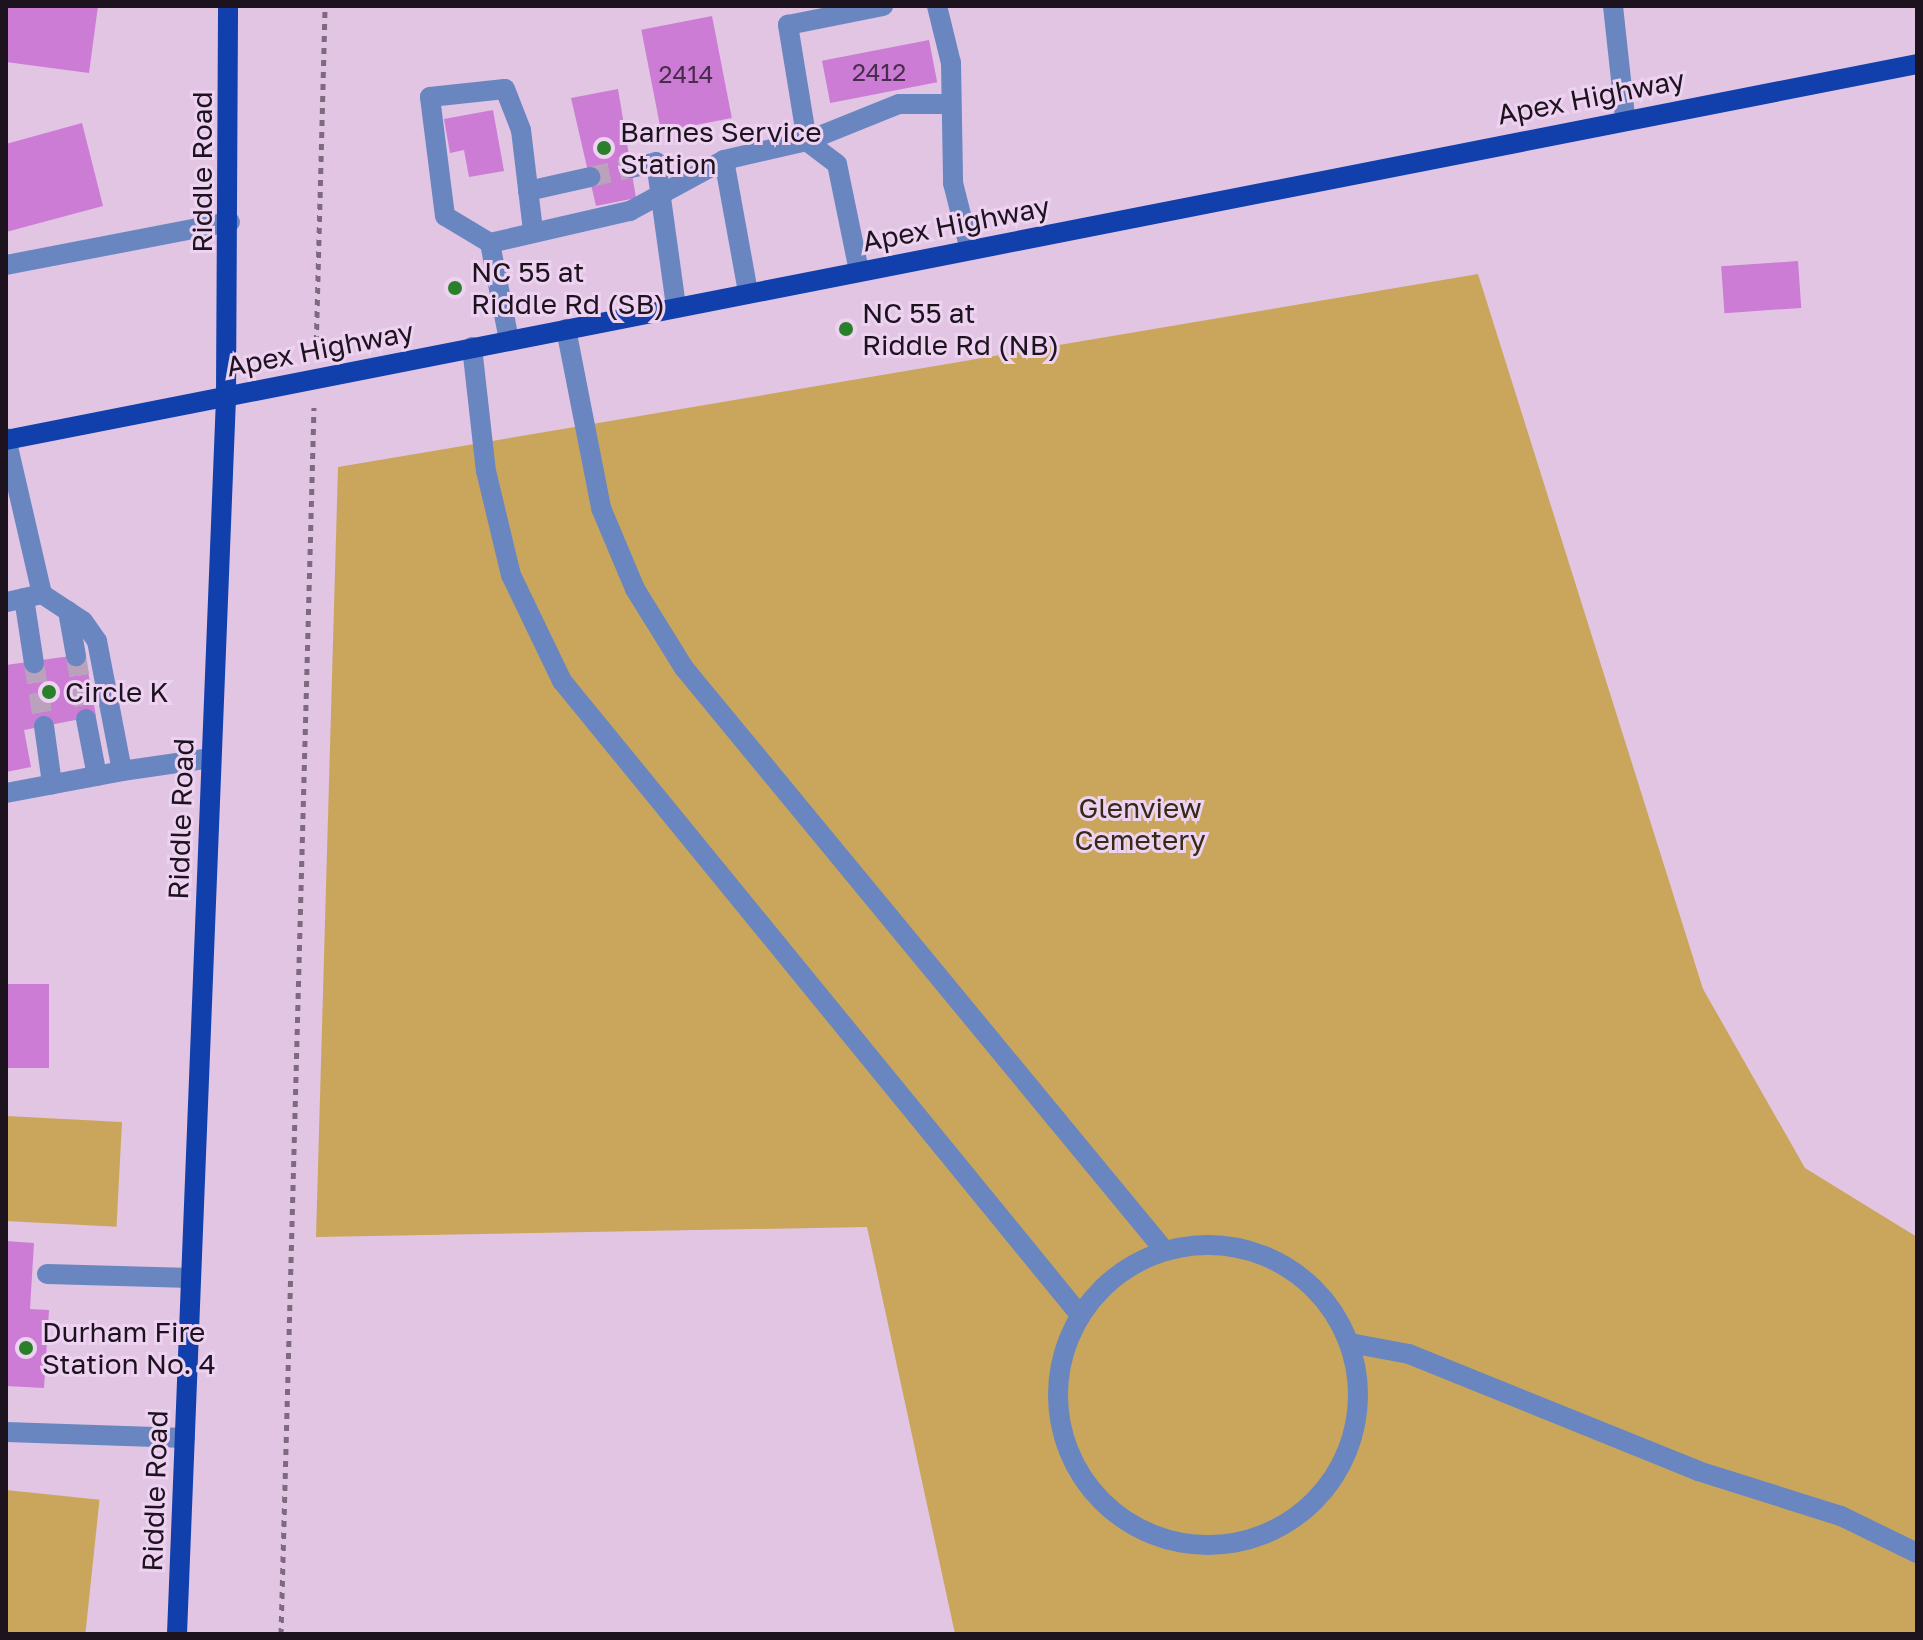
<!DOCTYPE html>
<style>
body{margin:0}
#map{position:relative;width:1923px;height:1640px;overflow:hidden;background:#e1c5e3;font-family:"Golos Text",sans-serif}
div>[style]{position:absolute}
.green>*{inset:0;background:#caa65c;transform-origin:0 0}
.building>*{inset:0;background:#cd7cd6;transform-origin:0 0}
.minor-tunnel>*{height:20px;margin-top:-10px;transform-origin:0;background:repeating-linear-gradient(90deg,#baa1bc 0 20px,transparent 0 30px)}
.path>*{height:5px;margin-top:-2.5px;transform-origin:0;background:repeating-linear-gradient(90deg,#7d6a7e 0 6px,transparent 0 12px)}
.minor>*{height:20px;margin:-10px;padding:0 10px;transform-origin:10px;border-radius:10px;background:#6986c1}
.minor>.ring{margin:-10px;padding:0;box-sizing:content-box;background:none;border:20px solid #6986c1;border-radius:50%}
.major>*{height:20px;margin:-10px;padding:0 10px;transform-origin:10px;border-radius:10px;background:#113fac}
.dots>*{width:22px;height:22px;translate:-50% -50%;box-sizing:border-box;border:4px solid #eed2f1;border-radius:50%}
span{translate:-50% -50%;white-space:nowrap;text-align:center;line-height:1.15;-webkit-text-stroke:6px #eed2f1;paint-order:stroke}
.number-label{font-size:24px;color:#492d4c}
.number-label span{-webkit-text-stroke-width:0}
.street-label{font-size:28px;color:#1d131e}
.poi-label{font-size:28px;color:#1d131e}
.left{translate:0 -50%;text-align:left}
.park-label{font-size:28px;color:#352a16}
.frame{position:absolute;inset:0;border:8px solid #1d131e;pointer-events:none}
</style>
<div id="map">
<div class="green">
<i style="clip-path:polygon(1478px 274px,1703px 989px,1805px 1168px,1917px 1237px,1917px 1634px,955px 1634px,867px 1227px,316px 1237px,338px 467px)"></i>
<i style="left:122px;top:1122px;width:105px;height:116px;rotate:93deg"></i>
<i style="left:6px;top:1490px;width:94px;height:144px;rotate:6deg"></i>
</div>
<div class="building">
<i style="clip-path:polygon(6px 6px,98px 6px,89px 73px,6px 62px)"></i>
<i style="left:712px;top:16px;width:104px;height:72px;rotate:79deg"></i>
<i style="left:929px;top:40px;width:43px;height:109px;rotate:79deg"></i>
<i style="clip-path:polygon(618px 89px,636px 198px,596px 206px,571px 98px)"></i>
<i style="clip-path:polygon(493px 110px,504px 171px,469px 177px,464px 150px,450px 153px,444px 119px)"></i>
<i style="clip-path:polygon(82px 123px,103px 206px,6px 232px,6px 144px)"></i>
<i style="left:1798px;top:261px;width:47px;height:77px;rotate:86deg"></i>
<i style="clip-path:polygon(85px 654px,96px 716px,24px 730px,31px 767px,6px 772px,6px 665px)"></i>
<i style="left:6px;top:984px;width:43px;height:84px"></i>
<i style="clip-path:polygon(6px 1241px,34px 1243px,30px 1309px,49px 1310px,44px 1388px,6px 1386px)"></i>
</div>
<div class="minor-tunnel">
<i style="left:590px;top:177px;width:42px;rotate:-12.4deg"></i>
<i style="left:76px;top:656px;width:64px;rotate:81deg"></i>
<i style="left:34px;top:663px;width:64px;rotate:81deg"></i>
</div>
<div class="path">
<i style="left:316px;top:353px;width:347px;rotate:-88.5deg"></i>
<i style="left:281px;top:1634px;width:1227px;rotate:-88.46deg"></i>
</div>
<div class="minor">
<i style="left:937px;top:6px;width:59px;rotate:76.2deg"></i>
<i style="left:951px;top:63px;width:120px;rotate:89deg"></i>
<i style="left:953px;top:183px;width:69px;rotate:75.8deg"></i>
<i style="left:1613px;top:6px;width:112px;rotate:83.8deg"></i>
<i style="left:631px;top:168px;width:26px;rotate:-13deg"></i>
<i style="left:656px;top:162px;width:146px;rotate:82.1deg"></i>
<i style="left:528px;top:191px;width:64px;rotate:-12.7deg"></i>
<i style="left:490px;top:243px;width:52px;rotate:-149deg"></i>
<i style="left:445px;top:216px;width:120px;rotate:-97.2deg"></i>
<i style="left:430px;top:97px;width:75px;rotate:-6.1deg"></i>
<i style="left:505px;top:89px;width:44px;rotate:68.7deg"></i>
<i style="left:521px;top:130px;width:102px;rotate:83.2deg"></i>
<i style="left:6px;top:265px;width:228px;rotate:-10.9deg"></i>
<i style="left:859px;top:271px;width:109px;rotate:-101.6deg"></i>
<i style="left:837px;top:164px;width:38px;rotate:-143deg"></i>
<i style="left:807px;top:141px;width:118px;rotate:-99.3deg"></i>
<i style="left:788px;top:25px;width:97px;rotate:-11.3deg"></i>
<i style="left:748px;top:292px;width:134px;rotate:-100.3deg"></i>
<i style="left:724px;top:160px;width:85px;rotate:-12.9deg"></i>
<i style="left:807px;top:141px;width:99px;rotate:-21.9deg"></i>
<i style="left:899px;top:104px;width:50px"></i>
<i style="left:566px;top:329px;width:182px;rotate:78.9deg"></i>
<i style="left:601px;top:508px;width:88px;rotate:67.2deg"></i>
<i style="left:635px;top:589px;width:93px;rotate:58.2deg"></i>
<i style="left:684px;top:668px;width:756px;rotate:50.48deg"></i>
<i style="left:509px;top:340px;width:99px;rotate:-101.1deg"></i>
<i style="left:490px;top:243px;width:144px;rotate:-12.9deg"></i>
<i style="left:630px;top:211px;width:107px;rotate:-28.5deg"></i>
<i style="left:472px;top:347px;width:125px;rotate:83.6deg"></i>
<i style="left:486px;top:471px;width:107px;rotate:76.5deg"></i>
<i style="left:511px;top:575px;width:118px;rotate:64.3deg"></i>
<i style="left:562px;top:681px;width:819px;rotate:50.75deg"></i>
<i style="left:6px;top:438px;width:160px;rotate:77deg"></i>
<i style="left:42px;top:594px;width:37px;rotate:167deg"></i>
<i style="left:42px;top:594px;width:49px;rotate:33.4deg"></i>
<i style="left:83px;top:621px;width:24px;rotate:55deg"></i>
<i style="left:97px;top:641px;width:132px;rotate:79.1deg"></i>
<i style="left:122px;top:771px;width:90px;rotate:-8.3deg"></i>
<i style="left:24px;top:598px;width:66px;rotate:81.3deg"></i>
<i style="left:68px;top:611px;width:46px;rotate:79.9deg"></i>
<i style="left:86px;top:719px;width:58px;rotate:79.1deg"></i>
<i style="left:44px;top:726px;width:59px;rotate:82.1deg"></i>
<i style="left:6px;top:793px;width:118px;rotate:-10.7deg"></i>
<i class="ring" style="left:1058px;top:1245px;width:280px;height:280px"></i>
<i style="left:47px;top:1274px;width:144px;rotate:1.6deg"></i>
<i style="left:1350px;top:1343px;width:60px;rotate:10.6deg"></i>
<i style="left:1409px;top:1354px;width:312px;rotate:22deg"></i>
<i style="left:1698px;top:1471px;width:150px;rotate:17.5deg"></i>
<i style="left:1841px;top:1516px;width:85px;rotate:26deg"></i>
<i style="left:6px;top:1432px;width:179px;rotate:1.9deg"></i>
</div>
<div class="major">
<i style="left:6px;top:440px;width:1948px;rotate:-11.13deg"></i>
<i style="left:177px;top:1634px;width:1239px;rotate:-87.73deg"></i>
<i style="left:226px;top:396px;width:390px;rotate:-89.7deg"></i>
</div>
<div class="dots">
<i style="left:604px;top:148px;background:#2a7f2b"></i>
<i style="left:455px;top:288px;background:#2a7f2b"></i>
<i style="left:846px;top:329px;background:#2a7f2b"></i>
<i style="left:49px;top:692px;background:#2a7f2b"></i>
<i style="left:26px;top:1348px;background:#2a7f2b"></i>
</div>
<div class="number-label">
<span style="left:879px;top:72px">2412</span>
<span style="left:686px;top:74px">2414</span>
</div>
<div class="street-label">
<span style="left:1591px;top:97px;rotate:-11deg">Apex Highway</span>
<span style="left:202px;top:172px;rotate:-90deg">Riddle Road</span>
<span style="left:956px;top:224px;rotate:-11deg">Apex Highway</span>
<span style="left:320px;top:349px;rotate:-11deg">Apex Highway</span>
<span style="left:181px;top:819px;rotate:-88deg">Riddle Road</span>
<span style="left:155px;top:1491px;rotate:-88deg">Riddle Road</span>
</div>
<div class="poi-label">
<span class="left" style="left:620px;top:148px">Barnes Service<br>Station</span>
<span class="left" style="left:471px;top:288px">NC 55 at<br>Riddle Rd (SB)</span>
<span class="left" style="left:862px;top:329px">NC 55 at<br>Riddle Rd (NB)</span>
<span class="left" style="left:65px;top:692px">Circle K</span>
<span class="left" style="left:42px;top:1348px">Durham Fire<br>Station No. 4</span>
</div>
<div class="park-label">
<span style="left:1140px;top:824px">Glenview<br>Cemetery</span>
</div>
<div class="frame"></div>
</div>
